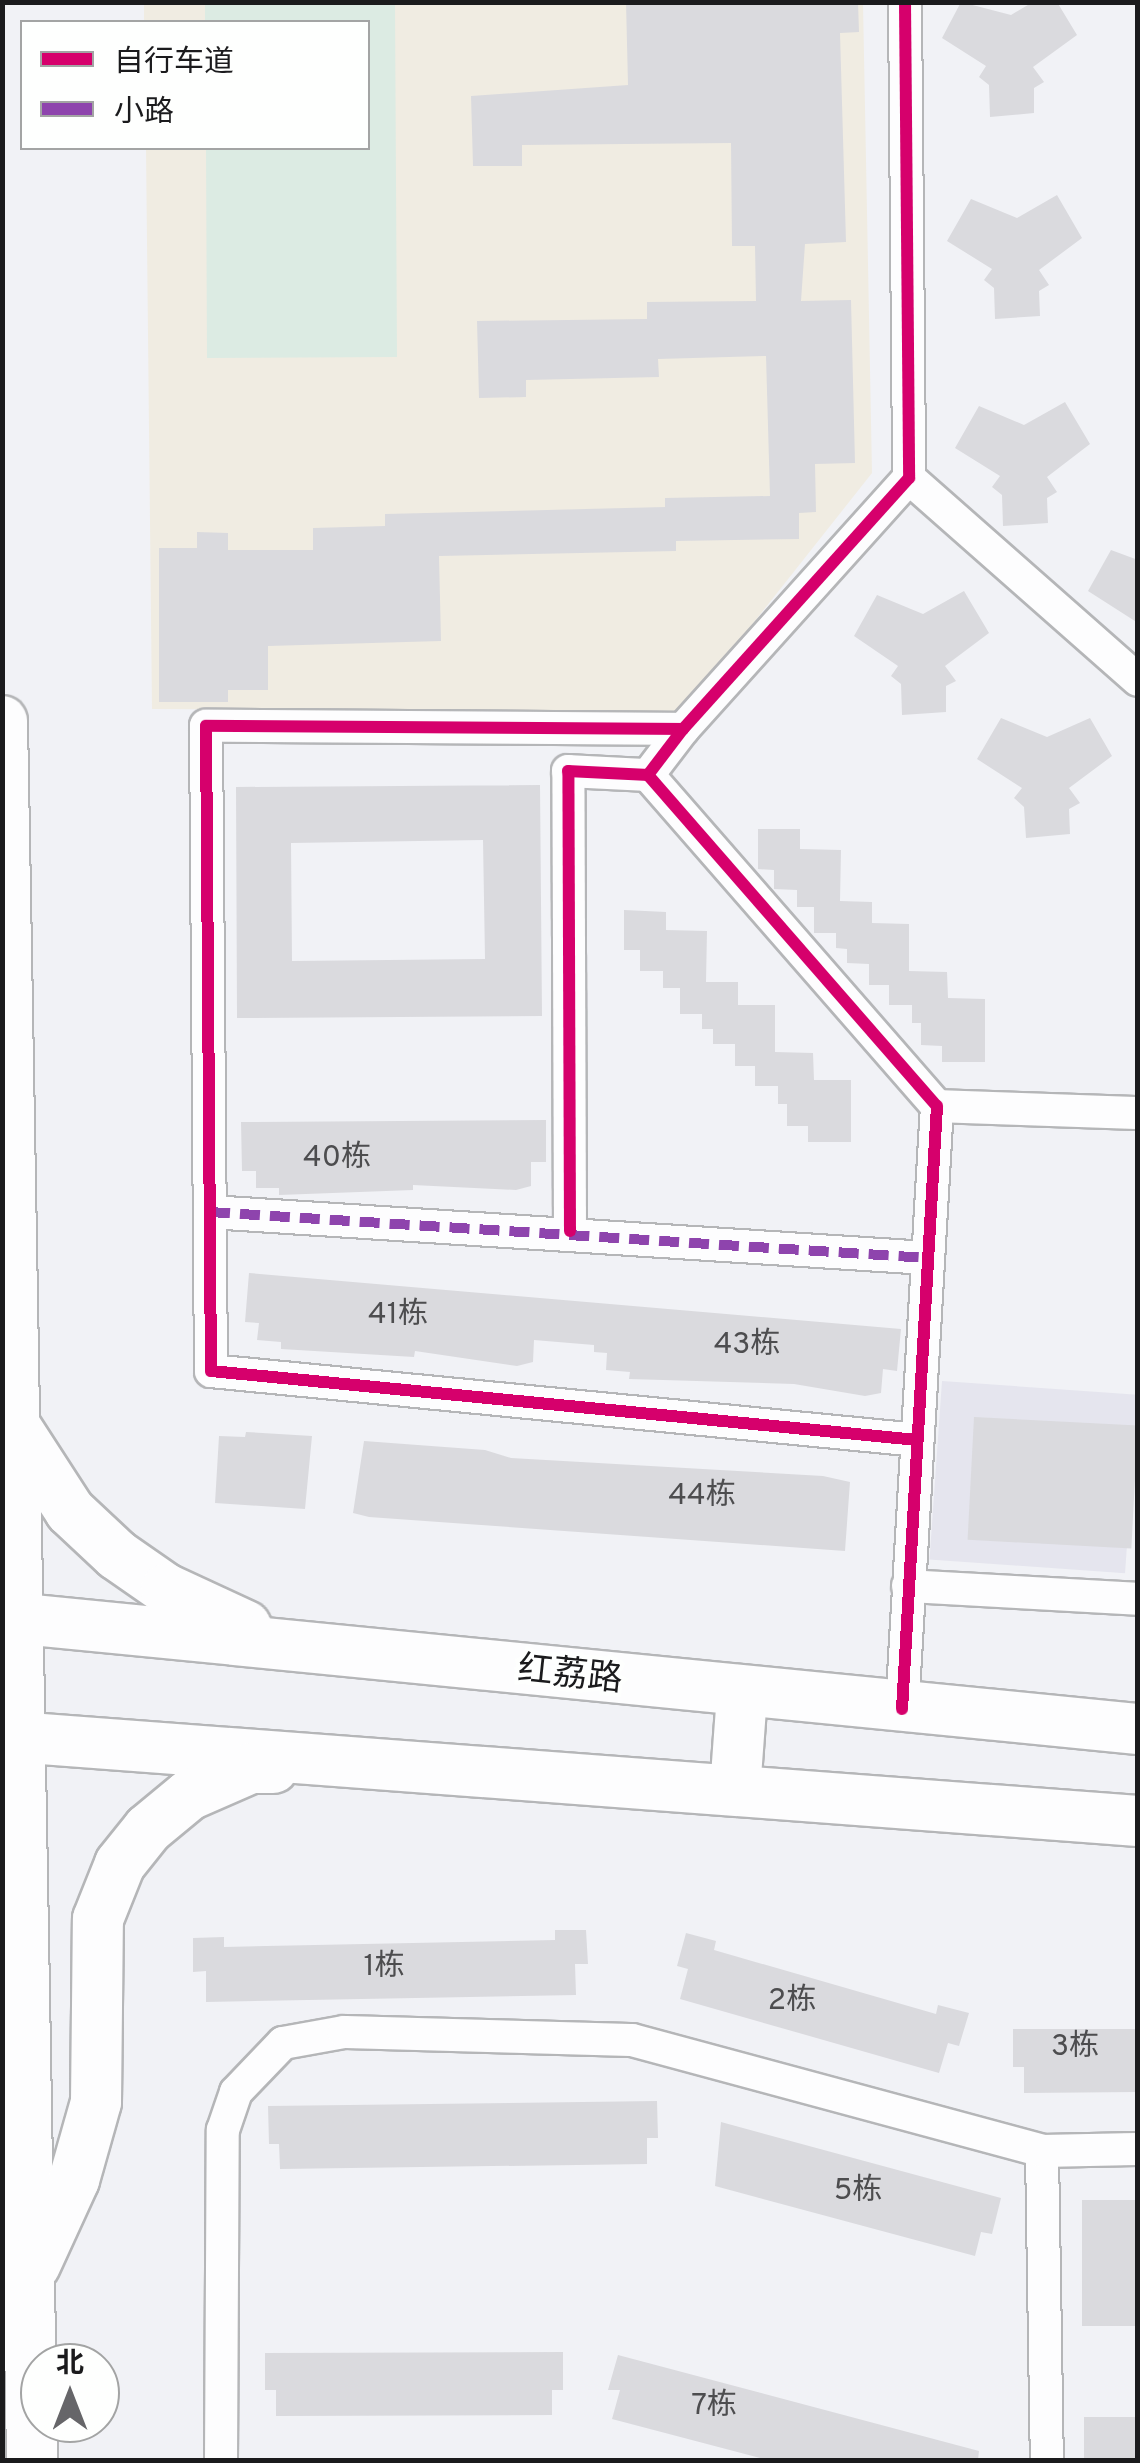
<!DOCTYPE html>
<meta charset="utf-8">
<style>
body{margin:0}
#map{position:relative;width:1140px;height:2463px;overflow:hidden;background:#f1f2f6;font-family:Overpass,"Noto Sans SC",sans-serif}
div>[style]{position:absolute}
.built>*{inset:0;background:#e5e5ee;transform-origin:0 0}
.education>*{inset:0;background:#f0ece2}
.green>*{inset:0;background:#dcebe3}
.building>*{inset:0;background:#dadade;transform-origin:0 0}
.roads{filter:drop-shadow(2px 0 #b5b6b8) drop-shadow(-2px 0 #b5b6b8) drop-shadow(0 2px #b5b6b8) drop-shadow(0 -2px #b5b6b8)}
.minor>*{height:32px;margin:-16px;padding:0 16px;transform-origin:16px;border-radius:16px;background:#fdfdfe}
.primary>*{height:50px;margin:-25px;padding:0 25px;transform-origin:25px;border-radius:25px;background:#fdfdfe}
.quiet>*{height:10px;margin-top:-5px;transform-origin:0;background:repeating-linear-gradient(90deg,#8e44ad 0 20px,transparent 0 30px)}
.cycleway>*{height:12px;margin:-6px;padding:0 6px;transform-origin:6px;border-radius:6px;background:#d6006c}
span{translate:-50% -50%;white-space:nowrap;text-align:center;line-height:1.15;-webkit-text-stroke:8px #fefffe;paint-order:stroke}
.number-label{font-size:30px;color:#4d4d4f}
.number-label span{-webkit-text-stroke-width:0}
.street-label{font-size:35px;color:#1b1b1d}
.frame{position:absolute;inset:0;border:5px solid #1b1b1d;pointer-events:none}
.legend{position:absolute;left:20px;top:20px;width:350px;height:130px;box-sizing:border-box;background:#fefffe;border:2px solid #a3a4a4;margin:0;padding:12px 18px;list-style:none;font-size:30px;color:#1b1b1d}
.legend li{display:flex;align-items:center;gap:20px;height:50px}
.legend b{width:50px;border:2px solid #a3a4a4}
.north{position:absolute;left:20px;top:2343px;width:100px;height:100px;box-sizing:border-box;background:#fefffe;border:2px solid #a3a4a4;border-radius:50%;rotate:0deg;font-size:28px;font-weight:700;line-height:40px;text-align:center;color:#1b1b1d}
.north::after{content:'';display:block;margin:auto;width:35px;height:45px;background:#666669;clip-path:polygon(50% 0,100% 100%,50% 72%,0 100%)}
</style>
<div id="map">
<div class="built">
<i style="left:942px;top:1381px;width:196px;height:179px;rotate:4deg"></i>
</div>
<div class="education">
<i style="clip-path:polygon(144px 3px,863px 3px,872px 473px,683px 712px,152px 709px,146px 148px,368px 148px,368px 22px,144px 22px)"></i>
</div>
<div class="green">
<i style="clip-path:polygon(205px 3px,395px 3px,397px 357px,207px 358px,206px 148px,368px 148px,368px 22px,205px 22px)"></i>
</div>
<div class="building">
<i style="clip-path:polygon(626px 2px,858px 2px,859px 32px,840px 33px,846px 242px,805px 244px,801px 301px,851px 300px,855px 463px,815px 464px,816px 512px,799px 513px,799px 539px,676px 541px,676px 551px,439px 556px,441px 641px,268px 646px,268px 690px,228px 690px,228px 702px,159px 702px,159px 548px,197px 548px,197px 532px,228px 533px,228px 550px,313px 550px,313px 528px,385px 526px,385px 514px,665px 507px,665px 498px,770px 496px,766px 356px,658px 359px,659px 377px,526px 380px,526px 397px,479px 398px,477px 321px,647px 319px,647px 302px,756px 301px,755px 246px,732px 246px,731px 143px,522px 145px,522px 166px,473px 166px,471px 96px,628px 85px)"></i>
<i style="clip-path:polygon(961px 2px,1011px 15px,1033px 2px,1057px 2px,1077px 35px,1033px 67px,1044px 82px,1034px 88px,1034px 113px,990px 117px,989px 85px,979px 77px,986px 66px,942px 38px)"></i>
<i style="clip-path:polygon(1057px 195px,1082px 238px,1039px 270px,1049px 285px,1039px 291px,1040px 316px,995px 319px,994px 288px,984px 280px,992px 269px,947px 241px,971px 199px,1017px 218px)"></i>
<i style="clip-path:polygon(1065px 402px,1090px 444px,1047px 477px,1057px 492px,1047px 498px,1048px 523px,1003px 526px,1002px 495px,992px 487px,1000px 476px,955px 448px,979px 406px,1024px 425px)"></i>
<i style="clip-path:polygon(1111px 550px,1138px 560px,1138px 623px,1088px 591px)"></i>
<i style="clip-path:polygon(964px 591px,989px 633px,945px 666px,956px 681px,946px 686px,946px 712px,902px 715px,901px 684px,891px 676px,898px 666px,854px 636px,877px 595px,923px 614px)"></i>
<i style="clip-path:polygon(1001px 718px,1047px 737px,1090px 718px,1112px 756px,1069px 788px,1080px 803px,1069px 809px,1070px 834px,1026px 838px,1024px 807px,1014px 798px,1022px 788px,977px 759px)"></i>
<i style="clip-path:polygon(evenodd,540px 785px,542px 1016px,237px 1018px,236px 787px,540px 785px,483px 840px,485px 959px,292px 961px,291px 843px,483px 840px)"></i>
<i style="clip-path:polygon(758px 829px,800px 829px,800px 849px,841px 850px,840px 901px,872px 902px,872px 923px,909px 924px,909px 971px,947px 972px,948px 998px,985px 999px,985px 1062px,942px 1062px,942px 1046px,921px 1045px,921px 1023px,912px 1023px,912px 1005px,889px 1005px,889px 985px,869px 985px,869px 964px,847px 963px,847px 949px,836px 948px,836px 933px,814px 933px,814px 907px,797px 907px,797px 890px,774px 889px,774px 870px,758px 869px)"></i>
<i style="clip-path:polygon(624px 910px,666px 912px,666px 930px,707px 931px,706px 982px,738px 982px,738px 1005px,775px 1005px,775px 1052px,813px 1053px,814px 1080px,851px 1080px,851px 1142px,808px 1142px,808px 1126px,787px 1126px,787px 1104px,778px 1104px,778px 1086px,755px 1086px,755px 1066px,735px 1066px,735px 1044px,713px 1044px,713px 1029px,702px 1029px,702px 1014px,680px 1014px,680px 988px,663px 988px,663px 971px,640px 971px,640px 950px,624px 950px)"></i>
<i style="clip-path:polygon(546px 1120px,546px 1162px,531px 1162px,531px 1186px,516px 1190px,413px 1185px,413px 1190px,279px 1195px,279px 1188px,256px 1188px,256px 1171px,242px 1171px,241px 1122px)"></i>
<i style="clip-path:polygon(249px 1273px,901px 1329px,897px 1371px,883px 1369px,881px 1393px,865px 1396px,794px 1384px,629px 1379px,630px 1372px,606px 1370px,607px 1353px,594px 1352px,594px 1345px,534px 1340px,533px 1362px,517px 1366px,415px 1351px,414px 1357px,281px 1349px,281px 1342px,257px 1340px,259px 1323px,245px 1322px)"></i>
<i style="left:974px;top:1417px;width:164px;height:123px;rotate:3deg"></i>
<i style="clip-path:polygon(246px 1432px,312px 1436px,305px 1509px,215px 1503px,219px 1436px,245px 1437px)"></i>
<i style="clip-path:polygon(364px 1441px,485px 1450px,511px 1458px,823px 1476px,850px 1482px,845px 1551px,369px 1517px,353px 1513px)"></i>
<i style="clip-path:polygon(555px 1930px,586px 1930px,588px 1964px,575px 1964px,576px 1995px,206px 2002px,206px 1971px,193px 1972px,193px 1938px,224px 1937px,224px 1947px,555px 1940px)"></i>
<i style="clip-path:polygon(686px 1933px,716px 1941px,714px 1950px,936px 2014px,938px 2005px,969px 2013px,959px 2046px,948px 2043px,939px 2073px,680px 1999px,688px 1969px,677px 1966px)"></i>
<i style="clip-path:polygon(1013px 2029px,1138px 2029px,1138px 2092px,1024px 2093px,1024px 2067px,1013px 2067px)"></i>
<i style="clip-path:polygon(657px 2101px,658px 2138px,647px 2138px,647px 2164px,280px 2169px,279px 2144px,269px 2144px,268px 2106px)"></i>
<i style="clip-path:polygon(721px 2122px,1001px 2198px,992px 2234px,981px 2232px,975px 2256px,715px 2186px)"></i>
<i style="left:1138px;top:2200px;width:126px;height:56px;rotate:90deg"></i>
<i style="clip-path:polygon(563px 2352px,563px 2390px,552px 2390px,552px 2415px,276px 2416px,276px 2390px,265px 2390px,265px 2353px)"></i>
<i style="clip-path:polygon(618px 2355px,979px 2451px,978px 2460px,768px 2460px,612px 2419px,620px 2390px,608px 2390px)"></i>
<i style="left:1138px;top:2417px;width:43px;height:54px;rotate:90deg"></i>
</div>
<div class="roads">
<div class="minor">
<i style="left:905px;top:2px;width:476px;rotate:89.5deg"></i>
<i style="left:909px;top:478px;width:338px;rotate:132deg"></i>
<i style="left:683px;top:729px;width:477px;rotate:-179.6deg"></i>
<i style="left:206px;top:726px;width:645px;rotate:89.56deg"></i>
<i style="left:211px;top:1371px;width:709px;rotate:5.58deg"></i>
<i style="left:909px;top:478px;width:305px;rotate:41.4deg"></i>
<i style="left:683px;top:729px;width:58px;rotate:127.3deg"></i>
<i style="left:648px;top:775px;width:439px;rotate:48.9deg"></i>
<i style="left:937px;top:1106px;width:604px;rotate:93.32deg"></i>
<i style="left:937px;top:1106px;width:201px;rotate:2deg"></i>
<i style="left:210px;top:1212px;width:719px;rotate:3.67deg"></i>
<i style="left:570px;top:1231px;width:460px;rotate:-90.2deg"></i>
<i style="left:568px;top:771px;width:80px;rotate:2.9deg"></i>
<i style="left:908px;top:1586px;width:230px;rotate:3.2deg"></i>
<i style="left:1042px;top:2151px;width:309px;rotate:89.1deg"></i>
<i style="left:221px;top:2460px;width:330px;rotate:-89.7deg"></i>
<i style="left:223px;top:2130px;width:40px;rotate:-71.1deg"></i>
<i style="left:236px;top:2092px;width:68px;rotate:-46.2deg"></i>
<i style="left:283px;top:2043px;width:62px;rotate:-10.2deg"></i>
<i style="left:344px;top:2032px;width:288px;rotate:1.6deg"></i>
<i style="left:632px;top:2040px;width:425px;rotate:15.1deg"></i>
<i style="left:1042px;top:2151px;width:96px;rotate:-1.2deg"></i>
</div>
<div class="primary">
<i style="left:2px;top:721px;width:1739px;rotate:89.01deg"></i>
<i style="left:17px;top:1429px;width:98px;rotate:57.1deg"></i>
<i style="left:70px;top:1511px;width:64px;rotate:43.1deg"></i>
<i style="left:117px;top:1555px;width:60px;rotate:34.8deg"></i>
<i style="left:166px;top:1589px;width:88px;rotate:24.8deg"></i>
<i style="left:2px;top:1617px;width:1142px;rotate:5.63deg"></i>
<i style="left:2px;top:1736px;width:1139px;rotate:4.28deg"></i>
<i style="left:735px;top:1790px;width:96px;rotate:-85.8deg"></i>
<i style="left:35px;top:2265px;width:94px;rotate:-65.4deg"></i>
<i style="left:74px;top:2180px;width:81px;rotate:-74.2deg"></i>
<i style="left:96px;top:2102px;width:183px;rotate:-89.4deg"></i>
<i style="left:98px;top:1919px;width:59px;rotate:-68.2deg"></i>
<i style="left:120px;top:1864px;width:45px;rotate:-51.3deg"></i>
<i style="left:148px;top:1829px;width:53px;rotate:-39.7deg"></i>
<i style="left:189px;top:1795px;width:68px;rotate:-23.5deg"></i>
<i style="left:251px;top:1768px;width:22px"></i>
</div>
</div>
<div class="quiet">
<i style="left:210px;top:1212px;width:719px;rotate:3.67deg"></i>
</div>
<div class="cycleway">
<i style="left:905px;top:2px;width:476px;rotate:89.5deg"></i>
<i style="left:909px;top:478px;width:338px;rotate:132deg"></i>
<i style="left:683px;top:729px;width:477px;rotate:-179.6deg"></i>
<i style="left:206px;top:726px;width:645px;rotate:89.56deg"></i>
<i style="left:211px;top:1371px;width:709px;rotate:5.58deg"></i>
<i style="left:683px;top:729px;width:58px;rotate:127.3deg"></i>
<i style="left:648px;top:775px;width:439px;rotate:48.9deg"></i>
<i style="left:937px;top:1106px;width:604px;rotate:93.32deg"></i>
<i style="left:570px;top:1231px;width:460px;rotate:-90.2deg"></i>
<i style="left:568px;top:771px;width:80px;rotate:2.9deg"></i>
</div>
<div class="number-label">
<span style="left:337px;top:1159px">40栋</span>
<span style="left:398px;top:1316px">41栋</span>
<span style="left:747px;top:1346px">43栋</span>
<span style="left:702px;top:1497px">44栋</span>
<span style="left:384px;top:1968px">1栋</span>
<span style="left:792px;top:2002px">2栋</span>
<span style="left:1075px;top:2048px">3栋</span>
<span style="left:858px;top:2192px">5栋</span>
<span style="left:714px;top:2407px">7栋</span>
</div>
<div class="street-label">
<span style="left:570px;top:1676px;rotate:6deg">红荔路</span>
</div>
<div class="frame"></div>
<ul class="legend">
<li><b style="height:12px;background:#d6006c"></b>自行车道</li>
<li><b style="height:12px;background:#8e44ad"></b>小路</li>
</ul>
<div class="north">北</div>
</div>
